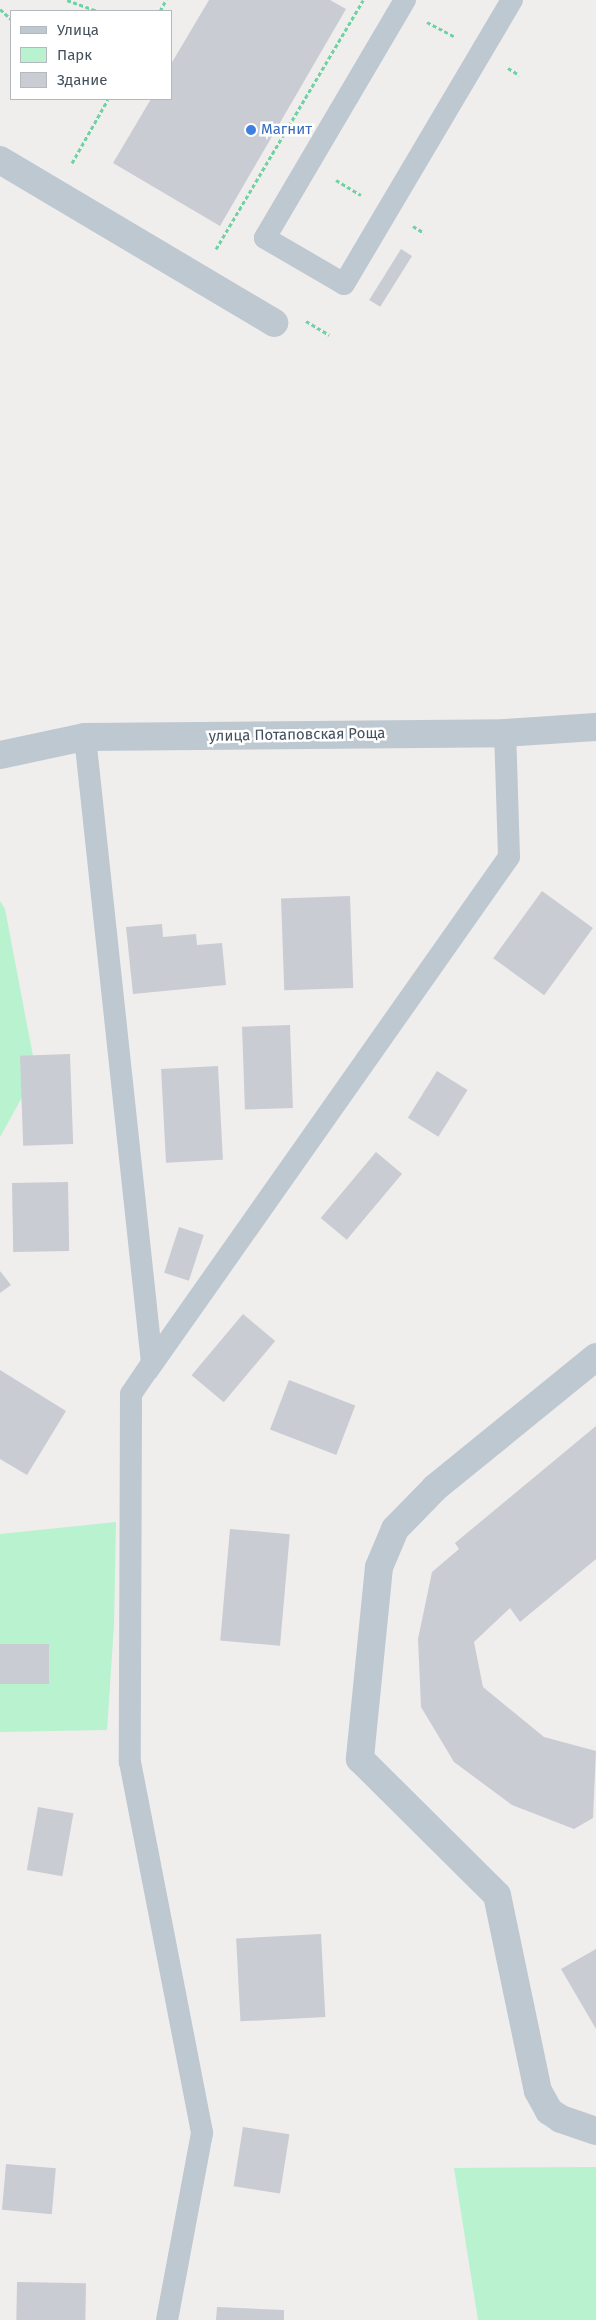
<!DOCTYPE html>
<meta charset="utf-8">
<style>
body{margin:0}
#map{position:relative;width:596px;height:2320px;overflow:hidden;background:#f0eded;font-family:"Fira Sans",sans-serif}
div>[style]{position:absolute}
.green>*{inset:0;background:#b8f2cf}
.building>*{inset:0;background:#c9ccd3;transform-origin:0 0}
.path>*{height:3px;margin-top:-1.5px;transform-origin:0;background:repeating-linear-gradient(90deg,#6ed2a2 0 4px,transparent 0 6.5px)}
.lane>*{height:22px;margin:-11px;padding:0 11px;transform-origin:11px;border-radius:11px;background:#bdc8d1}
.street>*{height:28px;margin:-14px;padding:0 14px;transform-origin:14px;border-radius:14px;background:#bdc8d1}
.dots>*{width:14px;height:14px;translate:-50% -50%;box-sizing:border-box;border:2px solid #fff;border-radius:50%}
span{translate:-50% -50%;white-space:nowrap;text-align:center;line-height:1.15;-webkit-text-stroke:5px #fff;paint-order:stroke}
.shop-label{font-size:15px;color:#366cbe}
.left{translate:0 -50%;text-align:left}
.street-label{font-size:15px;color:#44515c}
.legend{position:absolute;left:10px;top:10px;width:162px;height:90px;box-sizing:border-box;background:#fff;border:1px solid #b4b9be;margin:0;padding:6px 9px;list-style:none;font-size:15px;color:#44515c}
.legend li{display:flex;align-items:center;gap:10px;height:25px}
.legend b{width:25px;border:1px solid #b4b9be}
</style>
<div id="map">
<div class="green">
<i style="clip-path:polygon(0 901px,5px 909px,36px 1072px,0 1137px)"></i>
<i style="clip-path:polygon(116px 1522px,114px 1625px,107px 1730px,0 1732px,0 1534px)"></i>
<i style="clip-path:polygon(596px 2167px,596px 2320px,478px 2320px,454px 2168px)"></i>
</div>
<div class="building">
<i style="clip-path:polygon(209px 0,330px 0,346px 9px,220px 226px,113px 163px,151px 99px,171px 99px,171px 64px)"></i>
<i style="left:401px;top:249px;width:13px;height:60px;rotate:32deg"></i>
<i style="left:542px;top:891px;width:63px;height:83px;rotate:36deg"></i>
<i style="left:350px;top:896px;width:92px;height:69px;rotate:88deg"></i>
<i style="clip-path:polygon(162px 924px,163px 937px,196px 934px,197px 945px,222px 943px,226px 985px,133px 994px,126px 927px)"></i>
<i style="left:290px;top:1025px;width:83px;height:48px;rotate:88deg"></i>
<i style="left:70px;top:1054px;width:90px;height:50px;rotate:88deg"></i>
<i style="left:218px;top:1066px;width:94px;height:57px;rotate:87deg"></i>
<i style="left:437px;top:1071px;width:36px;height:55px;rotate:32deg"></i>
<i style="left:376px;top:1152px;width:34px;height:86px;rotate:40deg"></i>
<i style="left:68px;top:1182px;width:69px;height:56px;rotate:89deg"></i>
<i style="left:179px;top:1227px;width:26px;height:48px;rotate:18deg"></i>
<i style="clip-path:polygon(0 1271px,11px 1285px,0 1293px)"></i>
<i style="left:243px;top:1314px;width:42px;height:80px;rotate:40deg"></i>
<i style="clip-path:polygon(0 1370px,66px 1411px,27px 1475px,0 1459px)"></i>
<i style="left:289px;top:1380px;width:71px;height:53px;rotate:21deg"></i>
<i style="clip-path:polygon(596px 1426px,596px 1559px,520px 1622px,510px 1608px,474px 1642px,483px 1687px,544px 1737px,596px 1751px,593px 1818px,574px 1829px,512px 1805px,454px 1762px,421px 1707px,418px 1639px,432px 1572px,459px 1549px,455px 1543px)"></i>
<i style="left:230px;top:1529px;width:60px;height:112px;rotate:5deg"></i>
<i style="left:0;top:1644px;width:49px;height:40px"></i>
<i style="left:38px;top:1807px;width:36px;height:64px;rotate:10deg"></i>
<i style="left:321px;top:1934px;width:83px;height:85px;rotate:87deg"></i>
<i style="clip-path:polygon(596px 1949px,596px 2029px,561px 1969px)"></i>
<i style="left:243px;top:2127px;width:47px;height:60px;rotate:9deg"></i>
<i style="left:6px;top:2164px;width:50px;height:46px;rotate:5deg"></i>
<i style="left:17px;top:2282px;width:69px;height:38px;rotate:1deg"></i>
<i style="clip-path:polygon(217px 2307px,284px 2310px,284px 2320px,216px 2320px)"></i>
</div>
<div class="path">
<i style="left:67px;top:0;width:32px;rotate:20deg"></i>
<i style="left:0;top:9px;width:15px;rotate:42deg"></i>
<i style="left:160px;top:11px;width:13px;rotate:-61deg"></i>
<i style="left:427px;top:22px;width:32px;rotate:28deg"></i>
<i style="left:508px;top:68px;width:13px;rotate:32deg"></i>
<i style="left:72px;top:163px;width:73px;rotate:-60.6deg"></i>
<i style="left:336px;top:180px;width:29px;rotate:31deg"></i>
<i style="left:413px;top:226px;width:13px;rotate:32deg"></i>
<i style="left:216px;top:249px;width:289px;rotate:-59.4deg"></i>
<i style="left:306px;top:321px;width:27px;rotate:31deg"></i>
</div>
<div class="lane">
<i style="left:405px;top:0;width:276px;rotate:120.5deg"></i>
<i style="left:265px;top:238px;width:91px;rotate:30.2deg"></i>
<i style="left:344px;top:284px;width:330px;rotate:-59.4deg"></i>
<i style="left:85px;top:737px;width:630px;rotate:83.89deg"></i>
<i style="left:152px;top:1363px;width:37px;rotate:124deg"></i>
<i style="left:131px;top:1394px;width:368px;rotate:90.2deg"></i>
<i style="left:130px;top:1762px;width:378px;rotate:79deg"></i>
<i style="left:202px;top:2133px;width:190px;rotate:100.6deg"></i>
<i style="left:148px;top:1370px;width:627px;rotate:-54.87deg"></i>
<i style="left:509px;top:857px;width:124px;rotate:-91.8deg"></i>
</div>
<div class="street">
<i style="left:0;top:160px;width:319px;rotate:30.7deg"></i>
<i style="left:0;top:755px;width:87px;rotate:-12deg"></i>
<i style="left:85px;top:737px;width:420px;rotate:-0.5deg"></i>
<i style="left:505px;top:733px;width:91px;rotate:-3.8deg"></i>
<i style="left:596px;top:1357px;width:208px;rotate:140.9deg"></i>
<i style="left:435px;top:1488px;width:57px;rotate:134.3deg"></i>
<i style="left:395px;top:1529px;width:41px;rotate:112.8deg"></i>
<i style="left:379px;top:1567px;width:193px;rotate:95.7deg"></i>
<i style="left:360px;top:1759px;width:193px;rotate:44.8deg"></i>
<i style="left:497px;top:1895px;width:200px;rotate:78.2deg"></i>
<i style="left:538px;top:2091px;width:23px;rotate:61deg"></i>
<i style="left:549px;top:2111px;width:14px;rotate:34deg"></i>
<i style="left:561px;top:2119px;width:37px;rotate:19deg"></i>
</div>
<div class="dots">
<i style="left:251px;top:130px;background:#3f7fe0"></i>
</div>
<div class="shop-label">
<span class="left" style="left:261px;top:130px">Магнит</span>
</div>
<div class="street-label">
<span style="left:297px;top:735px;rotate:-1deg">улица Потаповская Роща</span>
</div>
<ul class="legend">
<li><b style="height:6px;background:#bdc8d1"></b>Улица</li>
<li><b style="height:14px;background:#b8f2cf"></b>Парк</li>
<li><b style="height:14px;background:#c9ccd3"></b>Здание</li>
</ul>
</div>
